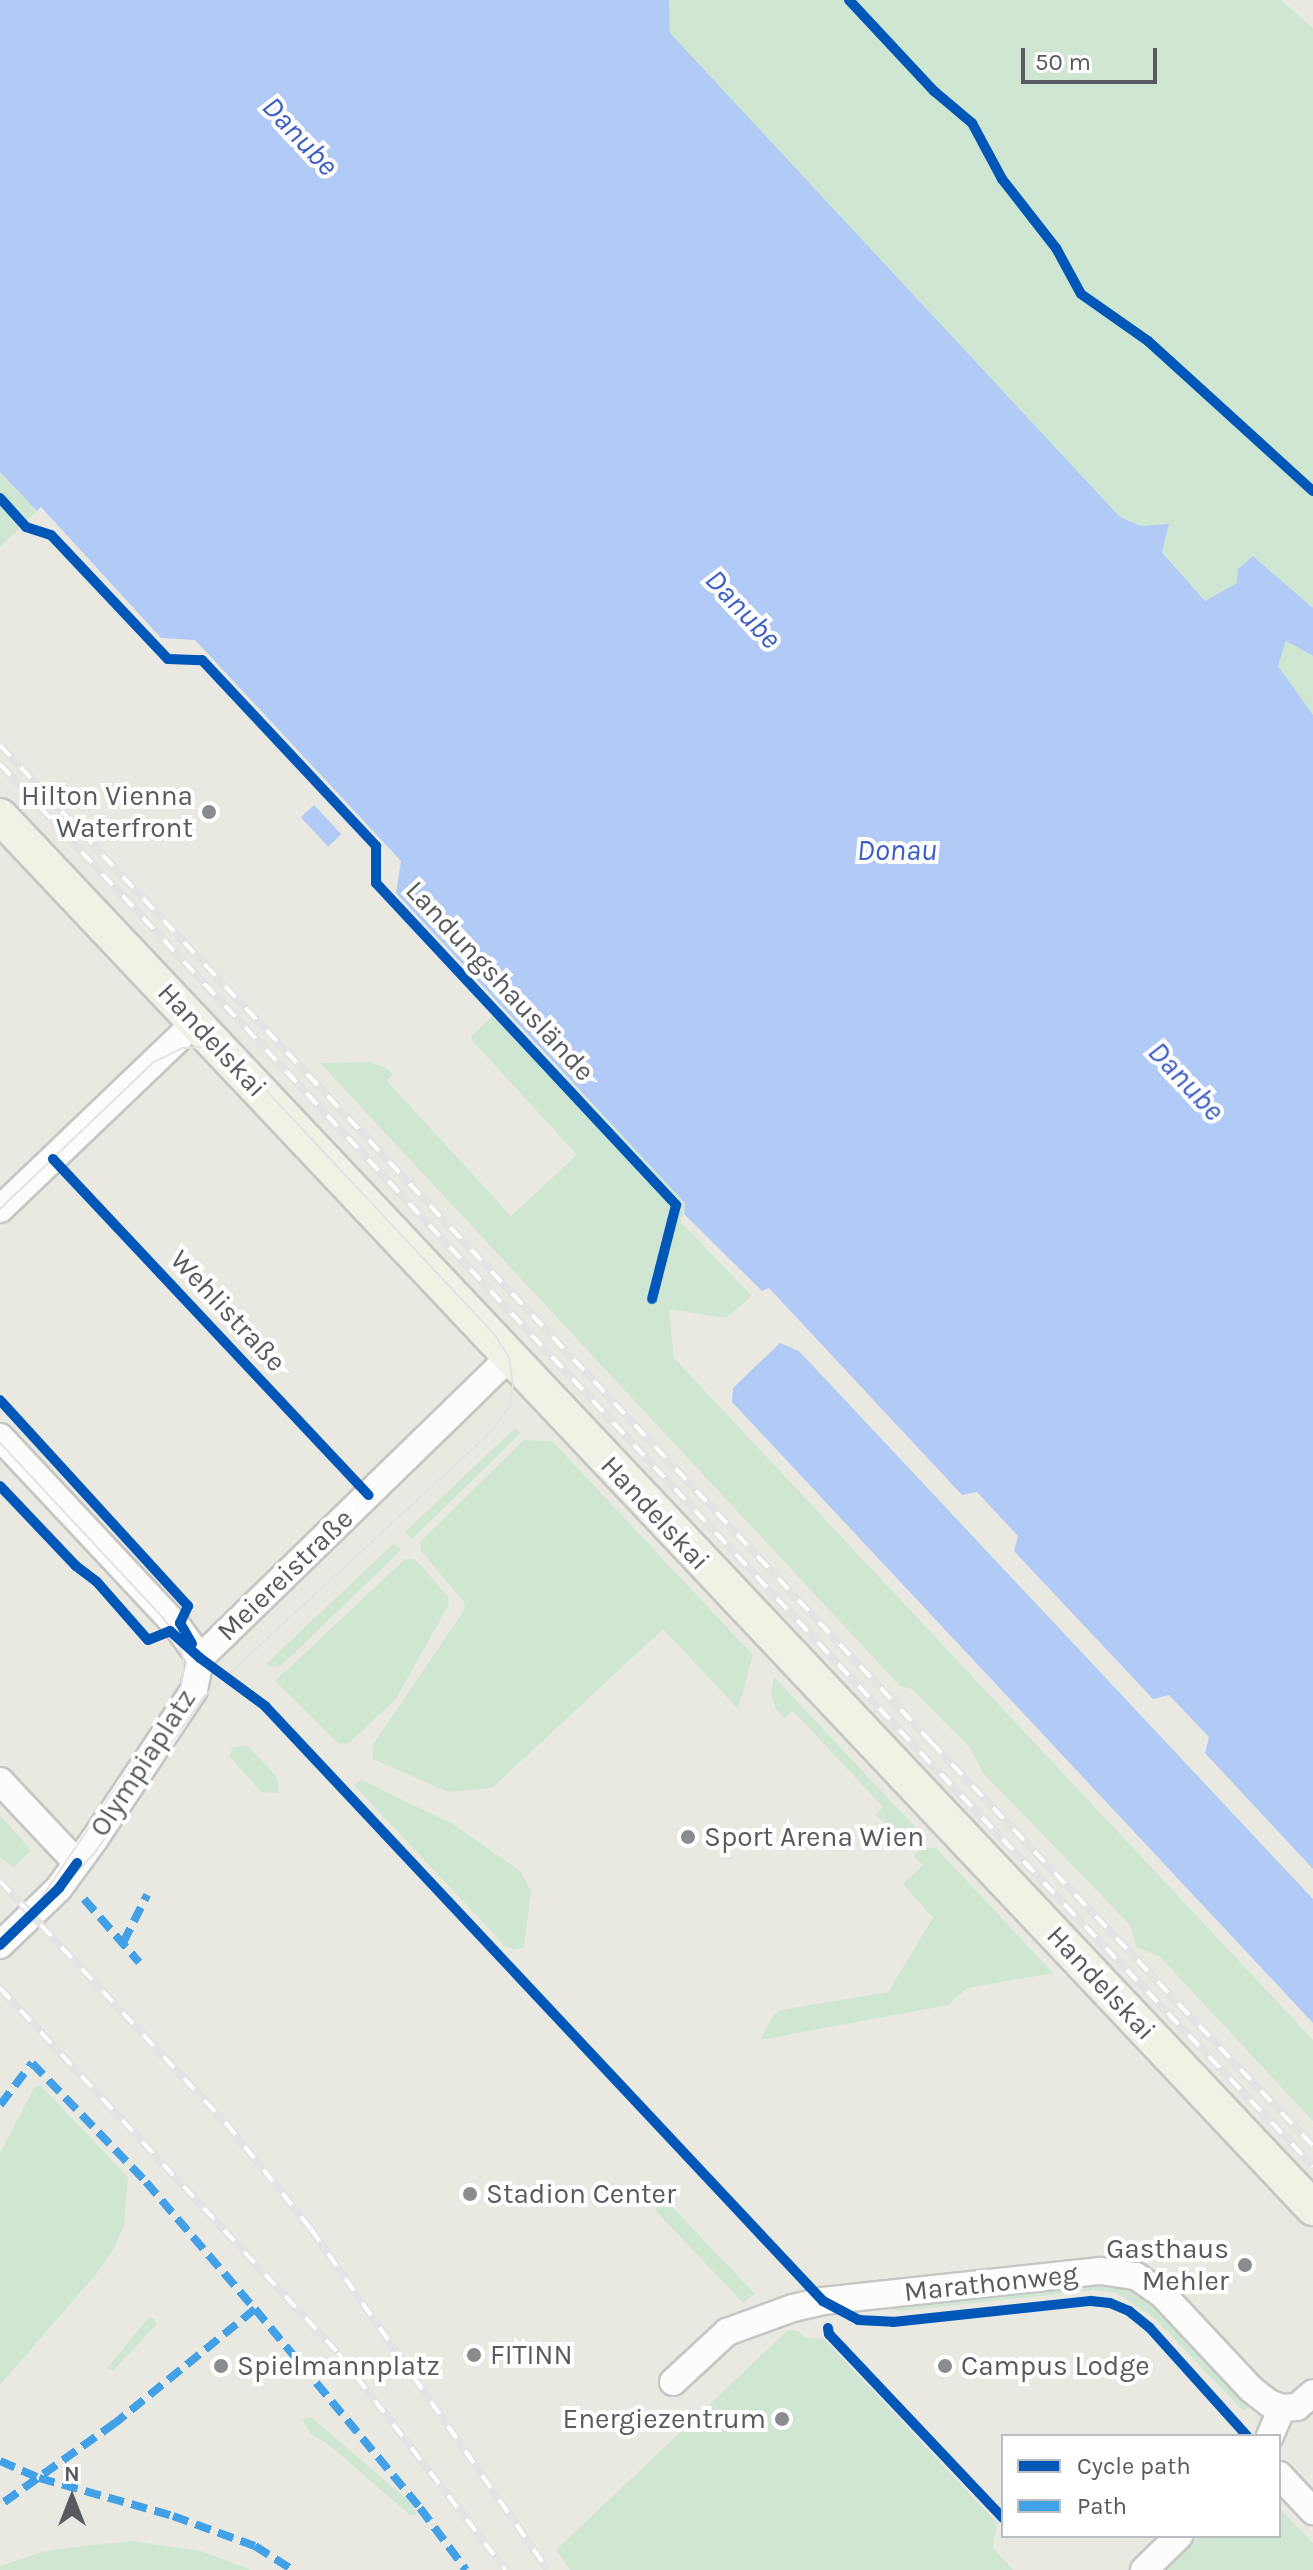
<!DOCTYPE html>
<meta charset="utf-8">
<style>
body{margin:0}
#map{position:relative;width:1313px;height:2570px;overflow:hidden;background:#e9e9e2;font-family:Karla,sans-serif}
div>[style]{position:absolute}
.green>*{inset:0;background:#cfe7d2}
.water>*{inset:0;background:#b2caf6;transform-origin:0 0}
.roads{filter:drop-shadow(2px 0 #c6c6c5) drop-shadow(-2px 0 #c6c6c5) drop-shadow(0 2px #c6c6c5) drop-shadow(0 -2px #c6c6c5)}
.minor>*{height:26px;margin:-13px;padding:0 13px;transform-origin:13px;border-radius:13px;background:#fcfcfb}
.major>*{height:34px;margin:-17px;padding:0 17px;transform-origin:17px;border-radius:17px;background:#f1f2e5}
.tram>*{height:2px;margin:-1px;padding:0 1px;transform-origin:1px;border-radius:1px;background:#e2e3e2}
.rail>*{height:8px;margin-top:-4px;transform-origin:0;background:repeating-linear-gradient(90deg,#fff 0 15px,#e2e3e2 0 30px);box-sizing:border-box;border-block:2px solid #e2e3e2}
.quiet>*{height:8px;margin-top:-4px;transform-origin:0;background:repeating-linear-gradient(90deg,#42a1e6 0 16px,transparent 0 24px)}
.cycleway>*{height:10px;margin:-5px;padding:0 5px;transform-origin:5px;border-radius:5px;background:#0057b8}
.dots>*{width:22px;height:22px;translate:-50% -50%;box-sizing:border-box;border:4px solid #fff;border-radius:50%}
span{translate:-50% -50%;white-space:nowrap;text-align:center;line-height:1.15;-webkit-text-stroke:8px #fff;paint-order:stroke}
.poi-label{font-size:28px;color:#585a61}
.right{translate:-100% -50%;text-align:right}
.left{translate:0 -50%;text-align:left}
.street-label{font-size:28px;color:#585a61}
.water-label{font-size:30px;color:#3b5ec5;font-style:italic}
.legend{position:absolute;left:1001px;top:2434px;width:280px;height:104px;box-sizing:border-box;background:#fff;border:2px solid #bcbdc0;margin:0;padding:10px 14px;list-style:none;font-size:24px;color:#585a61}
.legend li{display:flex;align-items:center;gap:16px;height:40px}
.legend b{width:40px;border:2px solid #bcbdc0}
.north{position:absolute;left:32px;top:2458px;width:80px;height:80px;-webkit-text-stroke:6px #fff;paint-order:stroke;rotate:0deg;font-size:22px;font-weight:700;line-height:32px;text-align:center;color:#585a61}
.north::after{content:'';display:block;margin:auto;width:28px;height:36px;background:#585a61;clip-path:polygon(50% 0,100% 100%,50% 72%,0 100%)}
.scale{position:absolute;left:1021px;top:48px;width:136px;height:36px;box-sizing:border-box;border:4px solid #585a61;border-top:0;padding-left:10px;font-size:24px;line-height:28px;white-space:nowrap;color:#585a61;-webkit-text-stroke:6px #fff;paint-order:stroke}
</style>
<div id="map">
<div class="green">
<i style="clip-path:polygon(669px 0,1281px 0,1313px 28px,1313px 608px,1253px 556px,1237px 583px,1205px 601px,1141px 526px,1120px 517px,670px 33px)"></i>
<i style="clip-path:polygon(0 472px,37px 511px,0 547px)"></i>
<i style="clip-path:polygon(1286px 641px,1313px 656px,1313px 715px,1278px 666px)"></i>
<i style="clip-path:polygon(500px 1008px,685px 1203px,681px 1222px,752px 1296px,726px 1318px,669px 1309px,674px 1358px,1313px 2040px,1313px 2121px,1160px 1957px,1136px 1947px,1131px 1926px,983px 1773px,970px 1748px,912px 1689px,900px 1686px,320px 1063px,370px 1062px,386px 1068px,393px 1074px,387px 1081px,511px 1216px,577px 1155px,470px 1038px)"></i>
<i style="clip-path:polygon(515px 1428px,521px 1433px,412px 1539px,405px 1532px)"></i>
<i style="clip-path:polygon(524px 1440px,552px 1441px,753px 1655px,738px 1709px,663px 1629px,492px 1788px,448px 1792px,373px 1759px,372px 1746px,465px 1609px,464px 1602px,421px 1551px,420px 1542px)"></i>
<i style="clip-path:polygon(394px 1543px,401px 1550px,283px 1664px,273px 1668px,266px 1664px)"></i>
<i style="clip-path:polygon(405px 1559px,413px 1559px,422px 1566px,448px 1597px,449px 1604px,396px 1699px,349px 1743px,339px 1744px,275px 1681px)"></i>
<i style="clip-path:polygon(774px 1677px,919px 1831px,891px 1827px,875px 1815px,883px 1807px,793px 1711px,784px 1718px,776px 1709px,771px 1694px)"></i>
<i style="clip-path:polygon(248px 1746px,277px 1777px,279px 1793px,261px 1792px,229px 1756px,233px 1747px)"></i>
<i style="clip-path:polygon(361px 1780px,453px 1824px,520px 1871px,531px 1891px,524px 1947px,515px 1950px,506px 1947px,354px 1785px)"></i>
<i style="clip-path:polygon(0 1815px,31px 1850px,14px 1868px,0 1857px)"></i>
<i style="clip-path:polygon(923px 1848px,936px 1848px,1053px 1973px,967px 1988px,948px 2005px,760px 2040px,772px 2017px,781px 2010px,888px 1992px,933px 1918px,903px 1884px,923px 1865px,913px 1855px)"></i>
<i style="clip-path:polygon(40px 2085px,128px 2177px,124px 2225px,113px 2250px,96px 2274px,0 2385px,0 2153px,34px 2088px)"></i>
<i style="clip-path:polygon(660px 2194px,755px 2294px,743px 2303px,656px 2211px,655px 2199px)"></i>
<i style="clip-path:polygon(1093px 2282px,1120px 2286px,1148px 2302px,1249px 2406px,1243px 2411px,1155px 2319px,1117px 2293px,1093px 2290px,902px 2311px,874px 2308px)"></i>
<i style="clip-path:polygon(149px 2317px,155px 2319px,156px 2325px,113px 2371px,107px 2368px)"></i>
<i style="clip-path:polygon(788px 2330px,798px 2331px,805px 2338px,824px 2339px,997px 2523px,993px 2548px,1013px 2570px,570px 2570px,556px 2550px)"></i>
<i style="clip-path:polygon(311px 2417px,410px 2502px,417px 2515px,410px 2515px,328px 2444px,311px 2434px,302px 2420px)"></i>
<i style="clip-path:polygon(1279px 2508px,1313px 2543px,1313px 2570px,1164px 2570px,1199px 2536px,1279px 2536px)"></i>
<i style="clip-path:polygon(131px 2541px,201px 2551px,251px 2570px,0 2570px,0 2566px,49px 2550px)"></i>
</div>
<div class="water">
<i style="clip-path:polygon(0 0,669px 0,670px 33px,1120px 517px,1141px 526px,1169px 524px,1162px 552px,1205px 601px,1237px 583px,1238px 569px,1253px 556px,1313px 608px,1313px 656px,1286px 641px,1278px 666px,1313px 715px,1313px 1869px,1205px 1753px,1209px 1737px,1169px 1695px,1153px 1699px,1014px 1551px,1018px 1536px,977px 1492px,962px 1495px,769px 1288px,762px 1291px,684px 1214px,685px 1203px,396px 893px,401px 861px,195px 640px,161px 638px,41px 507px,37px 511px,0 472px)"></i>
<i style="left:314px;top:805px;width:40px;height:18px;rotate:47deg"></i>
<i style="clip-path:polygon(780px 1343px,799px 1351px,1313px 1899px,1313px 2023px,732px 1402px,733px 1388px)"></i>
</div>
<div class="roads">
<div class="minor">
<i style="left:0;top:1209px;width:271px;rotate:-43.7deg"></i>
<i style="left:0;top:1437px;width:259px;rotate:46.9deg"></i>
<i style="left:177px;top:1626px;width:39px;rotate:54deg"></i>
<i style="left:200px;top:1658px;width:431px;rotate:-44.2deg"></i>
<i style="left:0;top:1781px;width:112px;rotate:46.8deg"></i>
<i style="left:0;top:1945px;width:82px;rotate:-44deg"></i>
<i style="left:59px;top:1888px;width:59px;rotate:-53.9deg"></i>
<i style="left:94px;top:1840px;width:180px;rotate:-56.3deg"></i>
<i style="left:194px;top:1690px;width:33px;rotate:-79deg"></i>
<i style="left:673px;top:2382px;width:74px;rotate:-42.8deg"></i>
<i style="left:727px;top:2332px;width:70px;rotate:-20deg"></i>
<i style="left:793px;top:2308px;width:31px;rotate:-13deg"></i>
<i style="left:823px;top:2301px;width:279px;rotate:-6.2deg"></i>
<i style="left:1100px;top:2271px;width:36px;rotate:8deg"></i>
<i style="left:1136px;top:2276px;width:33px;rotate:35deg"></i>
<i style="left:1163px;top:2295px;width:129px;rotate:46.9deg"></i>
<i style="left:1251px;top:2389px;width:23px;rotate:38deg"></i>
<i style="left:1269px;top:2403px;width:14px;rotate:21deg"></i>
<i style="left:1282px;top:2408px;width:15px;rotate:-4deg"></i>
<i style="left:1297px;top:2407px;width:21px;rotate:-41deg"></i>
<i style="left:1270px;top:2436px;width:30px;rotate:-67deg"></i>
<i style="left:1279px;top:2475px;width:50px;rotate:46.6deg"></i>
<i style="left:1144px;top:2570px;width:49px;rotate:-44.2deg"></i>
</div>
<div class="major">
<i style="left:0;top:816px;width:1914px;rotate:46.67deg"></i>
</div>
</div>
<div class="tram">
<i style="left:0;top:1209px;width:213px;rotate:-43.7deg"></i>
<i style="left:154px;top:1062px;width:32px;rotate:-26deg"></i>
<i style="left:183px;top:1048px;width:19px;rotate:-3deg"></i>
<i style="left:202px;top:1047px;width:20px;rotate:15deg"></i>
<i style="left:221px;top:1052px;width:32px;rotate:35deg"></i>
<i style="left:247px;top:1070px;width:363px;rotate:46.9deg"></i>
<i style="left:495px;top:1335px;width:26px;rotate:58deg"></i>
<i style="left:509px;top:1357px;width:27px;rotate:82deg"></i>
<i style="left:513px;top:1384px;width:21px;rotate:98deg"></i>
<i style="left:510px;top:1405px;width:33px;rotate:125deg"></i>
<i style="left:491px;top:1432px;width:392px;rotate:137.3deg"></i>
<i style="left:203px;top:1698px;width:192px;rotate:125deg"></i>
<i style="left:93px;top:1855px;width:134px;rotate:134.1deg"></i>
<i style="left:0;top:1443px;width:241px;rotate:47deg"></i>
<i style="left:164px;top:1619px;width:21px;rotate:55deg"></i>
<i style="left:176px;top:1636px;width:25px;rotate:72deg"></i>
<i style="left:184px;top:1660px;width:27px;rotate:96deg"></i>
<i style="left:181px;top:1687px;width:22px;rotate:117deg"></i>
<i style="left:171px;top:1707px;width:230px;rotate:124.2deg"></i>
</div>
<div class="rail">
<i style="left:0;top:745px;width:1364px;rotate:46.96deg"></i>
<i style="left:931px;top:1742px;width:556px;rotate:46.6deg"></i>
<i style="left:0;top:764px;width:1350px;rotate:47.04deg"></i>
<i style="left:920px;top:1752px;width:571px;rotate:46.49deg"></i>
<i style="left:0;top:1881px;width:331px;rotate:47deg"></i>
<i style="left:226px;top:2123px;width:136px;rotate:51.3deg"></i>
<i style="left:311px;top:2229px;width:415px;rotate:55.2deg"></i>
<i style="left:0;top:1988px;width:497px;rotate:47.2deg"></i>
<i style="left:338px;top:2353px;width:274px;rotate:52.3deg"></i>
</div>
<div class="quiet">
<i style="left:84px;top:1899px;width:84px;rotate:48.9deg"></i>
<i style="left:123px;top:1943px;width:54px;rotate:-63.4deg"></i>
<i style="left:0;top:2105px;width:53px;rotate:-52.7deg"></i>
<i style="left:32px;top:2063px;width:165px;rotate:46.2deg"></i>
<i style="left:146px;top:2182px;width:167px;rotate:49.4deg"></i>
<i style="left:255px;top:2309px;width:181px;rotate:140.8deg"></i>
<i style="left:115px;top:2423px;width:141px;rotate:144.5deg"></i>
<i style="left:255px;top:2309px;width:259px;rotate:50.3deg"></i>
<i style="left:420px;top:2508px;width:77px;rotate:53.4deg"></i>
<i style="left:0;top:2461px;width:43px;rotate:23.6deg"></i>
<i style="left:39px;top:2478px;width:139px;rotate:15.8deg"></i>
<i style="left:173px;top:2516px;width:87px;rotate:20.1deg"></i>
<i style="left:255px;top:2546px;width:45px;rotate:32.3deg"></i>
</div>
<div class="cycleway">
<i style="left:849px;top:0;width:125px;rotate:47deg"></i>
<i style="left:934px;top:91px;width:50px;rotate:40.1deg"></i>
<i style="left:972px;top:123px;width:64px;rotate:61.8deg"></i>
<i style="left:1002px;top:179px;width:88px;rotate:52deg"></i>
<i style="left:1056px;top:248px;width:52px;rotate:61.5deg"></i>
<i style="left:1081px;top:294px;width:82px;rotate:35deg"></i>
<i style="left:1148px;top:341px;width:223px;rotate:42.3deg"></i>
<i style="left:0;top:498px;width:39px;rotate:48deg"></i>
<i style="left:26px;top:527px;width:26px;rotate:18deg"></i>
<i style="left:51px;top:535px;width:170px;rotate:46.7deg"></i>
<i style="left:168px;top:659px;width:34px;rotate:2deg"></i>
<i style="left:202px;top:660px;width:255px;rotate:46.9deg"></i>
<i style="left:376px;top:846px;width:37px;rotate:90deg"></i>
<i style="left:376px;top:883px;width:440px;rotate:47deg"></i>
<i style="left:676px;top:1205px;width:97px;rotate:104.3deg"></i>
<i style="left:53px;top:1159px;width:461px;rotate:46.8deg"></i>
<i style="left:0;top:1400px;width:279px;rotate:47.6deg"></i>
<i style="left:188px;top:1606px;width:19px;rotate:115deg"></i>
<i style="left:180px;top:1623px;width:24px;rotate:60deg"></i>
<i style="left:0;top:1486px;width:110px;rotate:46.5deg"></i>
<i style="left:76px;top:1566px;width:26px;rotate:37deg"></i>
<i style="left:97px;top:1582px;width:77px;rotate:48.7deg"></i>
<i style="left:148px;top:1640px;width:24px;rotate:-22deg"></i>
<i style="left:170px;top:1631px;width:40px;rotate:42deg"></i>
<i style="left:200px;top:1658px;width:81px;rotate:36.4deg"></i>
<i style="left:265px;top:1706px;width:816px;rotate:46.84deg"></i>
<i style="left:823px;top:2301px;width:40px;rotate:28deg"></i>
<i style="left:858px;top:2320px;width:35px;rotate:3deg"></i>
<i style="left:893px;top:2322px;width:199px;rotate:-6.1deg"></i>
<i style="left:1091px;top:2301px;width:19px;rotate:6deg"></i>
<i style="left:1110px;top:2303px;width:21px;rotate:23deg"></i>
<i style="left:1129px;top:2311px;width:26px;rotate:39deg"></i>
<i style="left:1149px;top:2327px;width:147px;rotate:48deg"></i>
<i style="left:0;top:1945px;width:82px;rotate:-44deg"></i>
<i style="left:59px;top:1888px;width:31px;rotate:-54deg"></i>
<i style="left:828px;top:2328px;width:6px;rotate:81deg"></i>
<i style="left:829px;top:2334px;width:253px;rotate:46.6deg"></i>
</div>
<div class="dots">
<i style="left:209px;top:812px;background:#8b8c8e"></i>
<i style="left:688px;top:1837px;background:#8b8c8e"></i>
<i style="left:470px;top:2194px;background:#8b8c8e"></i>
<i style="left:1245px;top:2265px;background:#8b8c8e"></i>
<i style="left:474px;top:2355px;background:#8b8c8e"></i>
<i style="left:221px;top:2366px;background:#8b8c8e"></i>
<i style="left:945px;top:2366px;background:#8b8c8e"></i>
<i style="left:782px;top:2419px;background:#8b8c8e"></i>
</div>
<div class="poi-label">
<span class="right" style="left:193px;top:812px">Hilton Vienna<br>Waterfront</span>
<span class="left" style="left:704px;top:1837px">Sport Arena Wien</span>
<span class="left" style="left:486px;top:2194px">Stadion Center</span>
<span class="right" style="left:1229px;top:2265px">Gasthaus<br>Mehler</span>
<span class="left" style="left:490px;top:2355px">FITINN</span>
<span class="left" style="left:237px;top:2366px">Spielmannplatz</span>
<span class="left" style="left:961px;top:2366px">Campus Lodge</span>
<span class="right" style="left:766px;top:2419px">Energiezentrum</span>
</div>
<div class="street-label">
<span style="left:500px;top:981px;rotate:47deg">Landungshauslände</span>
<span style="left:212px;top:1040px;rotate:47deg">Handelskai</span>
<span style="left:228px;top:1311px;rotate:47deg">Wehlistraße</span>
<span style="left:655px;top:1513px;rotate:47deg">Handelskai</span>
<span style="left:285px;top:1575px;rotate:-44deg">Meiereistraße</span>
<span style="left:143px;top:1763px;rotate:-57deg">Olympiaplatz</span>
<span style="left:1101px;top:1983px;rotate:47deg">Handelskai</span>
<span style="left:991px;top:2283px;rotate:-6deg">Marathonweg</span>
</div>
<div class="water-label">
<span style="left:300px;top:136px;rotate:47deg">Danube</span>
<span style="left:743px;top:609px;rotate:47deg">Danube</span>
<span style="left:897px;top:850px">Donau</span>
<span style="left:1186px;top:1081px;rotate:47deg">Danube</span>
</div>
<ul class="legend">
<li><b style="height:10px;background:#0057b8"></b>Cycle path</li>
<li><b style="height:10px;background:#42a1e6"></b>Path</li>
</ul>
<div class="north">N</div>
<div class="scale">50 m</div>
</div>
